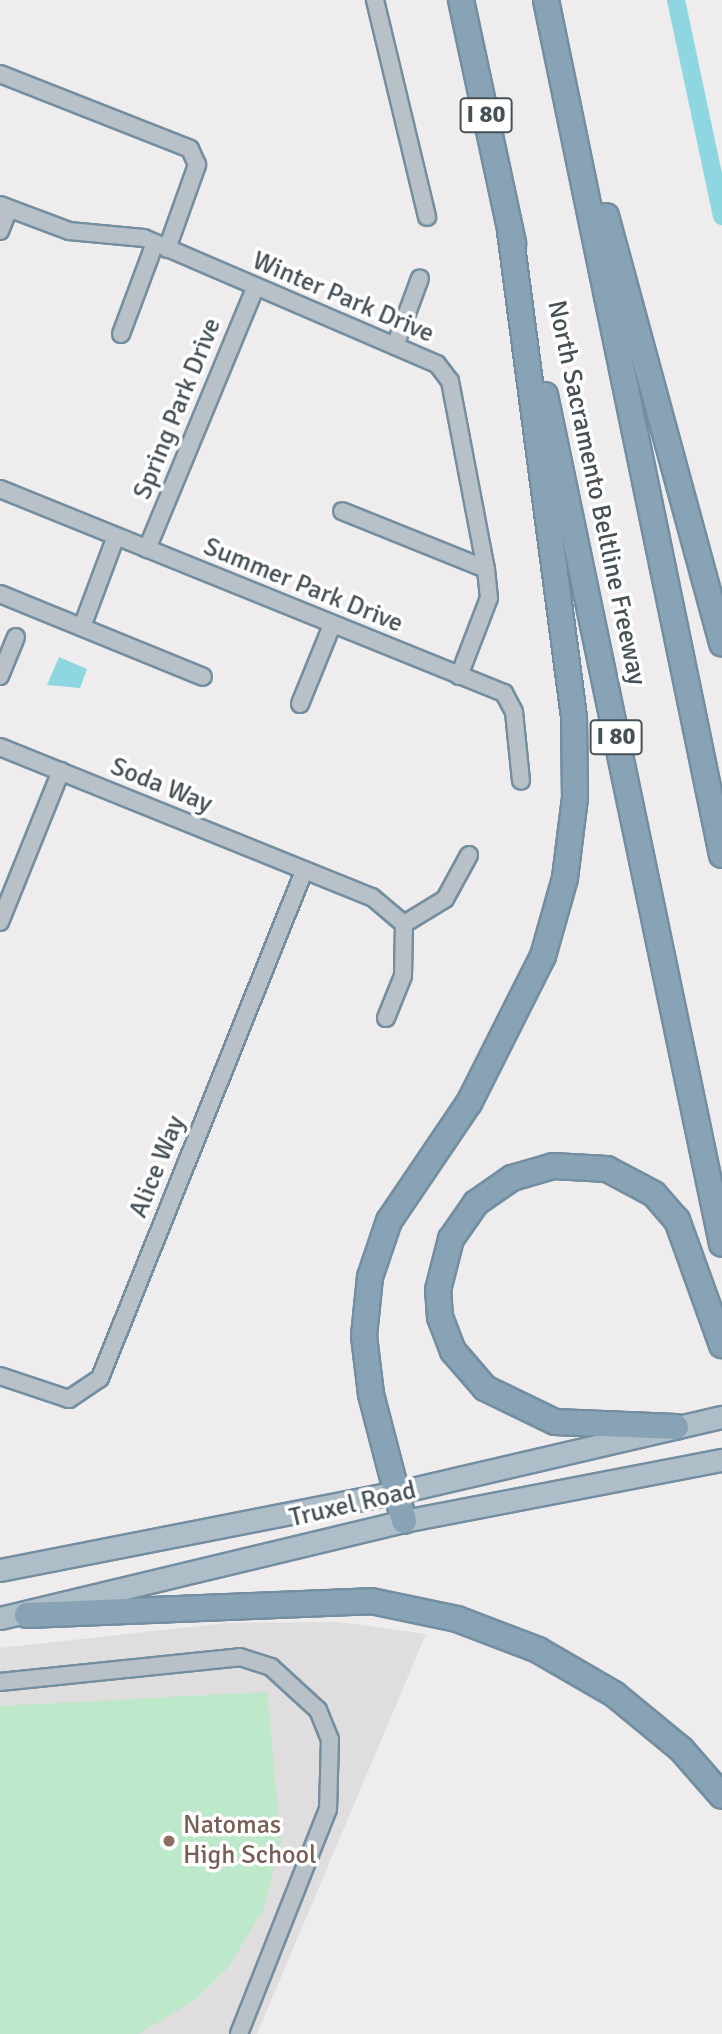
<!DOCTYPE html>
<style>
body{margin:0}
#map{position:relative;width:722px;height:2034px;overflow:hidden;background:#eeecec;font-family:Signika,sans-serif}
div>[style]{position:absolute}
.education>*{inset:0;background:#dfdddd}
.green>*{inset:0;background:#bee8ca}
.water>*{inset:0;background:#8fd7e0}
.canal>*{height:18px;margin:-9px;padding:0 9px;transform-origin:9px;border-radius:9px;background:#8fd7e0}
.roads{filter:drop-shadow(2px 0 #748ea1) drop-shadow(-2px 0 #748ea1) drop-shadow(0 2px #748ea1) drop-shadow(0 -2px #748ea1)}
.minor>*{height:16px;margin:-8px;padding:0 8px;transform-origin:8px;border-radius:8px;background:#b8c1c7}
.major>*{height:21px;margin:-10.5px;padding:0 10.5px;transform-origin:10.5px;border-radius:10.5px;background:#aebec8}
.highway>*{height:24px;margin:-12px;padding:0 12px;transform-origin:12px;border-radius:12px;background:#88a3b5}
.dots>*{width:19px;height:19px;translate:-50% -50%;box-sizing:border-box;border:4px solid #fff;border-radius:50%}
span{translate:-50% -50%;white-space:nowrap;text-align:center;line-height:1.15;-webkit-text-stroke:7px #fff;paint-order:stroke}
.shield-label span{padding:2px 5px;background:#fff;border:2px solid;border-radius:5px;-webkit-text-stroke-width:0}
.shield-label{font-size:24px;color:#465057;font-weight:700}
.street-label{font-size:26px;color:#465057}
.education-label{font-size:26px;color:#785e54}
.left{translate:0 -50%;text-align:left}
</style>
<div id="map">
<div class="education">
<i style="clip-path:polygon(340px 1622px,426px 1634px,257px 2034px,0 2034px,0 1648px,226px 1623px)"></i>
</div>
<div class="green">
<i style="clip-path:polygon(267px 1692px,281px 1841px,263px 1910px,227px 1969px,195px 2000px,138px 2034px,0 2034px,0 1706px)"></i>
</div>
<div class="water">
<i style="clip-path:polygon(59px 657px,87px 669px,80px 688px,47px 685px)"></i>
</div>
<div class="canal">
<i style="left:676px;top:0;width:221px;rotate:78deg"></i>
</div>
<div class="roads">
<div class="minor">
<i style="left:375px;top:0;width:223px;rotate:76.5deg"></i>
<i style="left:0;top:74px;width:204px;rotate:21.5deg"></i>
<i style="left:190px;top:149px;width:17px;rotate:66deg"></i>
<i style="left:197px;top:165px;width:89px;rotate:109.7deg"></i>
<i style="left:0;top:205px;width:74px;rotate:20.6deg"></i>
<i style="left:69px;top:231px;width:75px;rotate:5.3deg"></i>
<i style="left:144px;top:238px;width:319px;rotate:23.3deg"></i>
<i style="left:437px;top:364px;width:21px;rotate:53deg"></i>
<i style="left:450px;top:381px;width:191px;rotate:79.2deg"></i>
<i style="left:486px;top:569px;width:155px;rotate:-158.1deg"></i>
<i style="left:0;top:231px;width:24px;rotate:-68deg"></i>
<i style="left:121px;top:334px;width:97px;rotate:-69.5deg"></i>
<i style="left:395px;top:346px;width:72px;rotate:-69.8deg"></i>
<i style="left:0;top:489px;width:544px;rotate:22.04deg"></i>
<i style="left:504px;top:693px;width:21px;rotate:62deg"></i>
<i style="left:514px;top:712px;width:69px;rotate:84.2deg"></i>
<i style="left:147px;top:549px;width:282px;rotate:-67.5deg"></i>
<i style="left:0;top:594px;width:219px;rotate:22.2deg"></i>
<i style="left:82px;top:627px;width:97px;rotate:-69.5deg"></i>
<i style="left:0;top:676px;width:42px;rotate:-67.7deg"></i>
<i style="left:459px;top:676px;width:84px;rotate:-69deg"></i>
<i style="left:489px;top:598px;width:29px;rotate:-96deg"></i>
<i style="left:300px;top:704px;width:85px;rotate:-67.9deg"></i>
<i style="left:0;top:747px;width:401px;rotate:22deg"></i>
<i style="left:372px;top:897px;width:42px;rotate:40.2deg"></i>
<i style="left:0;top:922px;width:163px;rotate:-68deg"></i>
<i style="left:404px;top:924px;width:48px;rotate:-31.4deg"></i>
<i style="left:445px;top:899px;width:50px;rotate:-61.4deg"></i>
<i style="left:386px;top:1018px;width:45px;rotate:-68deg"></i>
<i style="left:403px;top:976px;width:52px;rotate:-88.9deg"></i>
<i style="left:0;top:1376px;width:73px;rotate:18.4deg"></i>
<i style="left:69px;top:1399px;width:37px;rotate:-34deg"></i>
<i style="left:100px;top:1378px;width:547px;rotate:-68.08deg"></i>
<i style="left:0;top:1682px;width:241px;rotate:-5.9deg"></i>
<i style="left:240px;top:1657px;width:33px;rotate:18deg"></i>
<i style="left:271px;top:1667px;width:64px;rotate:42.5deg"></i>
<i style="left:318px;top:1710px;width:31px;rotate:68deg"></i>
<i style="left:330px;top:1739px;width:70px;rotate:91.6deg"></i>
<i style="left:328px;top:1809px;width:242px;rotate:111.6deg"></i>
</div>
<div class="major">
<i style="left:0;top:1570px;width:407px;rotate:-11.1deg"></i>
<i style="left:399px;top:1492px;width:332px;rotate:-13.1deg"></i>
<i style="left:0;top:1618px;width:415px;rotate:-13.5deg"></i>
<i style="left:404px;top:1521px;width:324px;rotate:-10.9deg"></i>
</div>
<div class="highway">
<i style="left:461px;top:0;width:249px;rotate:77.9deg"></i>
<i style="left:546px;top:0;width:873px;rotate:78.37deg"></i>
<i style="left:606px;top:216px;width:443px;rotate:74.8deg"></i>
<i style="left:545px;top:395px;width:867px;rotate:78.22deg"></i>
<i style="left:676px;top:1427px;width:121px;rotate:-177.6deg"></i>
<i style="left:555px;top:1422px;width:78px;rotate:-154.1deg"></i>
<i style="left:485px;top:1388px;width:49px;rotate:-130.9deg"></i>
<i style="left:453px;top:1351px;width:36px;rotate:-111deg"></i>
<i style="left:440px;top:1317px;width:27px;rotate:-94deg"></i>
<i style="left:438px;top:1290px;width:53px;rotate:-75.7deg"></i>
<i style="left:451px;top:1239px;width:44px;rotate:-55.2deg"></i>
<i style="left:476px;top:1203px;width:44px;rotate:-34.8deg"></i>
<i style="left:512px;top:1178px;width:43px;rotate:-16.3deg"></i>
<i style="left:553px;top:1166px;width:54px;rotate:3.2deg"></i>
<i style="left:607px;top:1169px;width:53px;rotate:28deg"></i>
<i style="left:654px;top:1194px;width:35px;rotate:49deg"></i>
<i style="left:677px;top:1220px;width:133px;rotate:70.2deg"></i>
<i style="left:404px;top:1521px;width:131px;rotate:-104.6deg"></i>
<i style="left:371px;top:1394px;width:58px;rotate:-96.9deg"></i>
<i style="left:364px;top:1336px;width:59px;rotate:-84.2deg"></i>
<i style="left:370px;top:1277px;width:59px;rotate:-71.3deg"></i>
<i style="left:389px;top:1221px;width:143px;rotate:-55.9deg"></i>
<i style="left:469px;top:1103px;width:165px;rotate:-63.3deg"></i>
<i style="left:543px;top:956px;width:81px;rotate:-74.2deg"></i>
<i style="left:565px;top:878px;width:81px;rotate:-82.9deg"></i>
<i style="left:575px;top:798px;width:81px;rotate:-90.7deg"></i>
<i style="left:574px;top:717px;width:492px;rotate:-97.5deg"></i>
<i style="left:27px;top:1615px;width:344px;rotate:-2.3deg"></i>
<i style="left:371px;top:1601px;width:88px;rotate:11.8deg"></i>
<i style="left:457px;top:1619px;width:87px;rotate:20.9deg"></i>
<i style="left:538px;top:1650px;width:88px;rotate:30.1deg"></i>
<i style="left:614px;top:1694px;width:87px;rotate:39.4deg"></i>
<i style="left:681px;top:1749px;width:62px;rotate:48.9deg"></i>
</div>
</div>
<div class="dots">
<i style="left:169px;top:1841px;background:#8d6e63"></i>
</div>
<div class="shield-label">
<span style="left:486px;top:115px">I 80</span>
<span style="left:616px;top:737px">I 80</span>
</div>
<div class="street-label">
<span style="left:343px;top:298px;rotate:23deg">Winter Park Drive</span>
<span style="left:178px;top:409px;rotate:-68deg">Spring Park Drive</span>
<span style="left:596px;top:493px;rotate:78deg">North Sacramento Beltline Freeway</span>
<span style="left:303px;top:586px;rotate:22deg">Summer Park Drive</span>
<span style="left:161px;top:786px;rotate:22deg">Soda Way</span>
<span style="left:158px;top:1167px;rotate:-68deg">Alice Way</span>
<span style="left:353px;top:1505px;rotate:-13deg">Truxel Road</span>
</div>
<div class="education-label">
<span class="left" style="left:183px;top:1841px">Natomas<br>High School</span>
</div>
</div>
